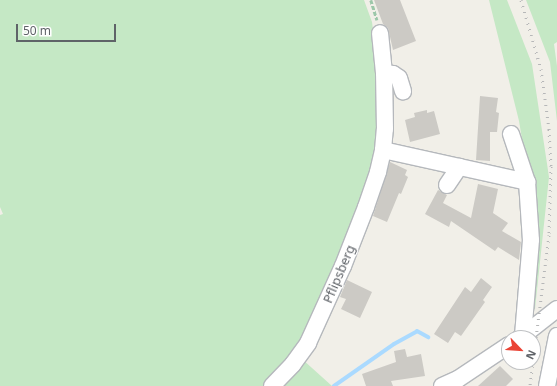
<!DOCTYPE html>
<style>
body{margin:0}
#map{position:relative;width:557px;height:386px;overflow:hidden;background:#f1efe8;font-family:"Noto Sans",sans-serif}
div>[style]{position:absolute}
.green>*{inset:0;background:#c5e8c5}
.stream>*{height:4px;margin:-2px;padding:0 2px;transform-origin:2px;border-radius:2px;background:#aadaff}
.building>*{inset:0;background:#cccac5}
.path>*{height:2.5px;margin-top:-1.25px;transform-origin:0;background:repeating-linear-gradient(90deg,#9cc7a9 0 4px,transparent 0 6px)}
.roads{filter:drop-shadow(1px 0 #b5b8bc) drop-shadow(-1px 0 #b5b8bc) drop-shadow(0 1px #b5b8bc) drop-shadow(0 -1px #b5b8bc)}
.minor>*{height:16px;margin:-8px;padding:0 8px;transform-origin:8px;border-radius:8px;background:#fff}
.rail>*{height:3px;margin-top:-1.5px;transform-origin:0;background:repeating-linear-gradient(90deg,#b6b7b8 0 1px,transparent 0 6px)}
span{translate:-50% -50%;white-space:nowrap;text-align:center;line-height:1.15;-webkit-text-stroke:3px #fff;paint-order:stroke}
.street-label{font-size:13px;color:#5f6368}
.north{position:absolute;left:501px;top:330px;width:40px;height:40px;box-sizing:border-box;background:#fff;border:1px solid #bfc1c3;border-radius:50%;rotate:115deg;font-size:11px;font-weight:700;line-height:16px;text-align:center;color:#5f6368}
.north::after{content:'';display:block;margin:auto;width:14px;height:18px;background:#ea4335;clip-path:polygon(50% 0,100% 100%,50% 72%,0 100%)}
.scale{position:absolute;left:16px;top:24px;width:100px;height:18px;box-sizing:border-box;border:2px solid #5f6368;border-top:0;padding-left:5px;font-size:12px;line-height:14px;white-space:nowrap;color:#5f6368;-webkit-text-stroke:3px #fff;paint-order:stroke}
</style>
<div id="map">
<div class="green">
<i style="clip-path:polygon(0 0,364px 0,372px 22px,376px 54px,380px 146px,373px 179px,309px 336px,266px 386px,0 386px,0 215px,3px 214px,0 207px)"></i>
<i style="clip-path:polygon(489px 0,507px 0,532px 64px,549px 177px,535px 309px,528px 309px,538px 235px,519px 121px)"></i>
<i style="clip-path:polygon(526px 0,557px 0,557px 42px,554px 44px,557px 66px,557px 121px,550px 62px)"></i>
<i style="clip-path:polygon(302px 359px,332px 386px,277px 386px)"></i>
</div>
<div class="stream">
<i style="left:334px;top:386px;width:73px;rotate:-35deg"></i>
<i style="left:394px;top:344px;width:26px;rotate:-29deg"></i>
<i style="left:417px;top:331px;width:13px;rotate:29deg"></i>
</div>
<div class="building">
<i style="clip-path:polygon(374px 0,400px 0,416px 41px,393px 50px,388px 28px,383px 24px)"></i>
<i style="clip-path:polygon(480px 96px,498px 98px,496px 112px,499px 113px,497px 132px,490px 132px,490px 161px,476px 160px)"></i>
<i style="clip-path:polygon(427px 110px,427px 113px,434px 111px,440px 134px,410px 142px,405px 120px,415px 117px,414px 113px)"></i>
<i style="clip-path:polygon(390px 162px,407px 170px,405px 175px,408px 177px,401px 194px,399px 193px,387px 222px,373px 216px)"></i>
<i style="clip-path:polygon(478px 184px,498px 189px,493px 213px,508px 223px,502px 231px,521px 242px,519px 260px,498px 247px,495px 251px,451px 221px,449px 227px,425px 214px,438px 190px,447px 195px,443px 203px,471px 218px)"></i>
<i style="clip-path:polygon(481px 278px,492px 287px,483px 300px,485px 302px,461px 336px,455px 332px,448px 343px,434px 334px,465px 287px,471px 292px)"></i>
<i style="clip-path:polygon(347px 280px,372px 292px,360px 318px,341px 309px,346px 299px,340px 297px)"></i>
<i style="clip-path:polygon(405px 349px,407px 357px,421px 354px,425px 376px,391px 381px,393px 386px,366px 386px,362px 374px,396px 362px,394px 351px)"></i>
<i style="clip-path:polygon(500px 366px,513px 379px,506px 386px,478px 386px)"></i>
</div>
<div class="path">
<i style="left:371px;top:0;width:21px;rotate:73deg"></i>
<i style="left:533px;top:350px;width:7px;rotate:8deg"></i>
</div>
<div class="roads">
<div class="minor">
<i style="left:384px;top:73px;width:9px;rotate:6deg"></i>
<i style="left:393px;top:74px;width:7px;rotate:34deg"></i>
<i style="left:399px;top:78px;width:14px;rotate:73deg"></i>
<i style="left:511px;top:134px;width:51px;rotate:71.6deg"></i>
<i style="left:527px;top:182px;width:58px;rotate:86.1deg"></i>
<i style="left:531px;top:240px;width:96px;rotate:94.8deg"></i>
<i style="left:383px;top:150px;width:148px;rotate:12.5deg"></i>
<i style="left:447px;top:185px;width:22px;rotate:-56deg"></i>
<i style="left:520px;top:338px;width:47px;rotate:-38.1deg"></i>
<i style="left:272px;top:386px;width:30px;rotate:-46deg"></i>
<i style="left:293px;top:364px;width:26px;rotate:-54deg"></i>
<i style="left:308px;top:343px;width:85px;rotate:-65.6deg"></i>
<i style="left:343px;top:266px;width:63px;rotate:-68.7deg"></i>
<i style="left:366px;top:207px;width:37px;rotate:-71deg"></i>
<i style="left:378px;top:172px;width:23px;rotate:-77deg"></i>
<i style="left:383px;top:150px;width:21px;rotate:-85deg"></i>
<i style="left:385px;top:129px;width:56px;rotate:-91deg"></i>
<i style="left:384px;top:73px;width:40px;rotate:-95.7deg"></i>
<i style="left:442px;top:386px;width:17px;rotate:-24deg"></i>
<i style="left:458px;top:379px;width:61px;rotate:-33.7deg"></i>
<i style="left:547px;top:386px;width:51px;rotate:-78.7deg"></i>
</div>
</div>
<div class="rail">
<i style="left:521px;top:0;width:72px;rotate:73.8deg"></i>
<i style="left:541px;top:69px;width:61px;rotate:82.4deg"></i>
<i style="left:549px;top:129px;width:37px;rotate:87deg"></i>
<i style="left:551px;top:166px;width:69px;rotate:91.7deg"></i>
<i style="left:549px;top:235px;width:152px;rotate:97.2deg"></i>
</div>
<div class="street-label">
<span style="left:339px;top:274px;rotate:-67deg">Pflipsberg</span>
</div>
<div class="north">N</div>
<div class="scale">50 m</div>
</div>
